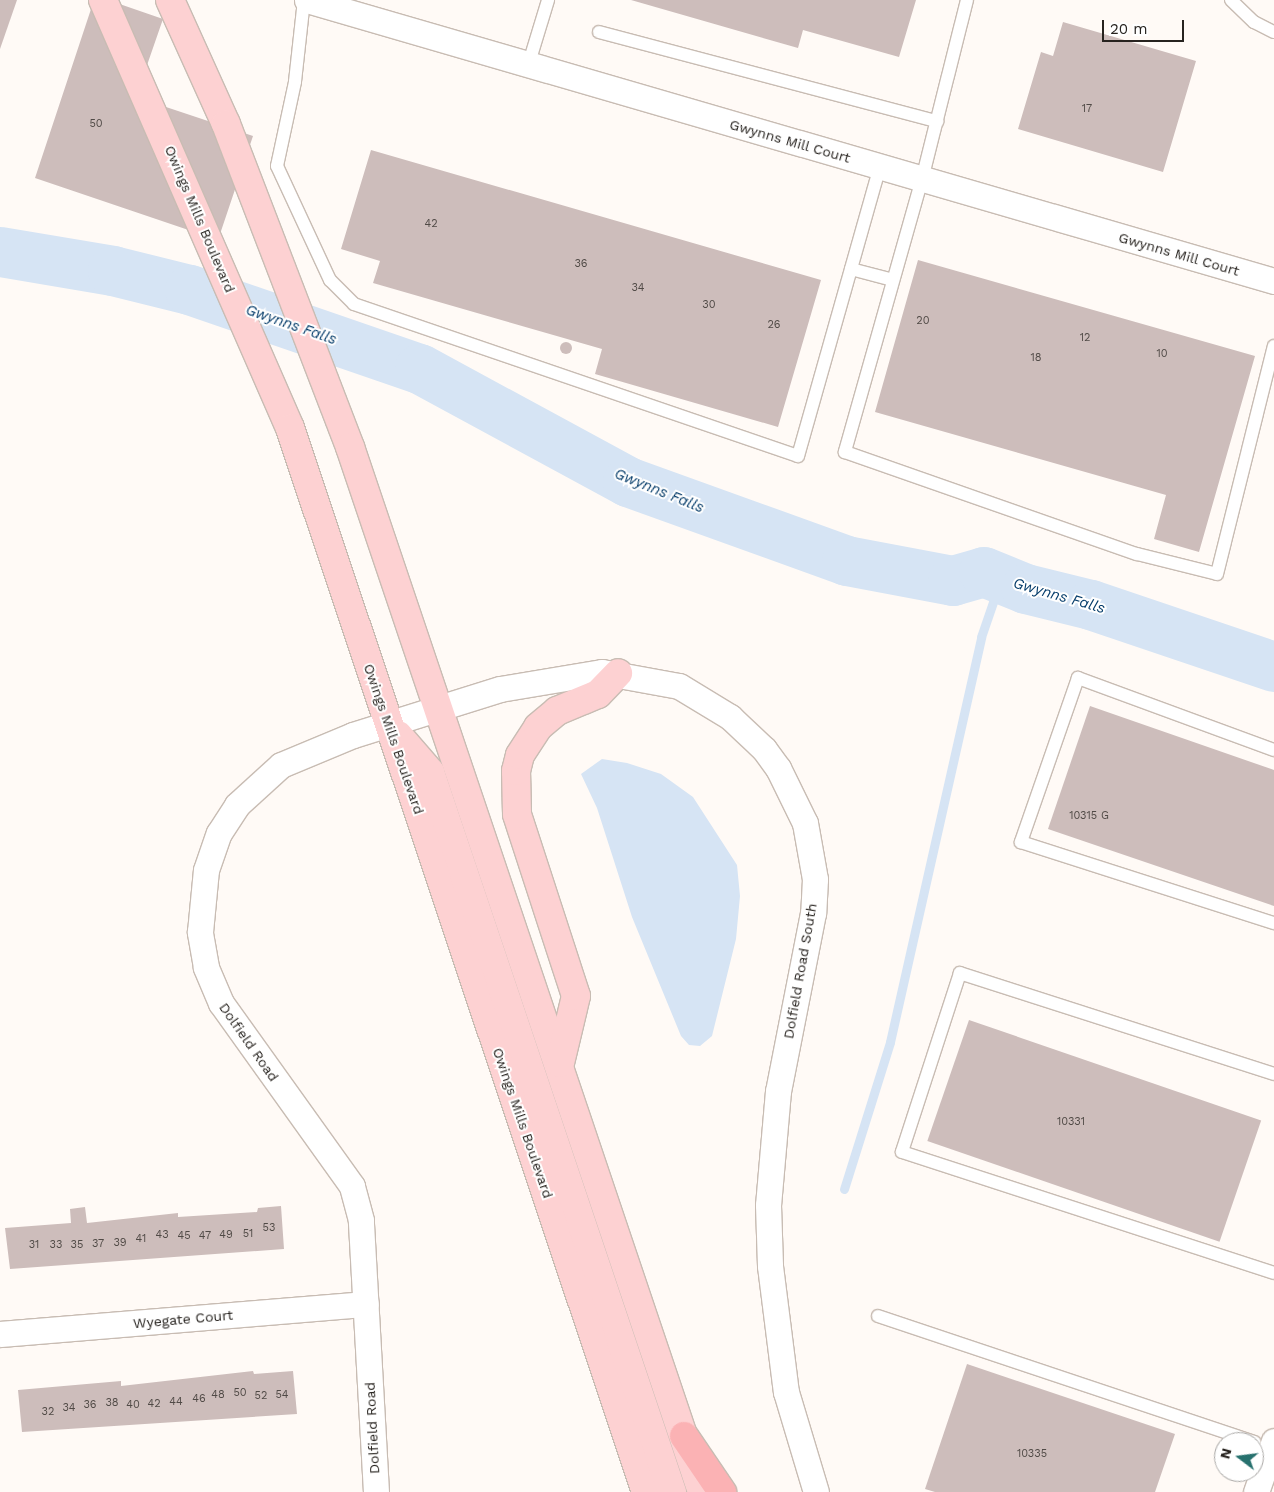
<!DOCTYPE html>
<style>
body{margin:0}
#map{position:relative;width:1274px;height:1492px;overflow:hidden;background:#fffaf6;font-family:"Work Sans",sans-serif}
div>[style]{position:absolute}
.water>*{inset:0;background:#d6e4f4}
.stream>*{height:9px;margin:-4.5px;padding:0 4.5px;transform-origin:4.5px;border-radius:4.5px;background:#d6e4f4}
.river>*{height:50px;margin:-25px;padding:0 25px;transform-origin:25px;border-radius:25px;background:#d6e4f4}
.building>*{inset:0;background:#cdbdbb;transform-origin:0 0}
.round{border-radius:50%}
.roads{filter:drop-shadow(1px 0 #c8bcb3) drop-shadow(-1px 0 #c8bcb3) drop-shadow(0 1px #c8bcb3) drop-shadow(0 -1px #c8bcb3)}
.lane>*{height:12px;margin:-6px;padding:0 6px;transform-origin:6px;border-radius:6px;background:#fff}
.street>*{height:25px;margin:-12.5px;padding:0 12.5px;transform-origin:12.5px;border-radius:12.5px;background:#fff}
.primary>*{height:28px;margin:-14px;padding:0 14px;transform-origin:14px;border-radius:14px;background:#fdd1d2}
.highway>*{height:28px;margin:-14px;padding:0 14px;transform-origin:14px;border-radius:14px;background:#fbb2b4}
span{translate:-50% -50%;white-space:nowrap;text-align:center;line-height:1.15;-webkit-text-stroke:4px #fff;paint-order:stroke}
.number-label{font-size:11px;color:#504a46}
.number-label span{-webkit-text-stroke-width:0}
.street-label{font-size:14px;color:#27231f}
.water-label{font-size:15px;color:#053c6a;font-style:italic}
.north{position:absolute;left:1214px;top:1432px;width:50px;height:50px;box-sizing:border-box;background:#fff;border:1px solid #a9a7a5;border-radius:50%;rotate:285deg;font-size:14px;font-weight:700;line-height:20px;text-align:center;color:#27231f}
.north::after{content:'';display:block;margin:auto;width:18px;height:22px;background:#27716e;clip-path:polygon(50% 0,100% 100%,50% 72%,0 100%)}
.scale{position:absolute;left:1102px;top:20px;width:82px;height:22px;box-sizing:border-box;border:2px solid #27231f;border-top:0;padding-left:6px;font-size:15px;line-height:18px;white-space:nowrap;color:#27231f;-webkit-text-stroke:4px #fff;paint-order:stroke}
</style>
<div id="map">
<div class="water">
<i style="clip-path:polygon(602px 759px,627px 763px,661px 774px,693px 797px,737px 865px,740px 896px,736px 939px,712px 1036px,700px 1046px,689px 1045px,681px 1036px,632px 917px,597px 808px,581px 774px)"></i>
</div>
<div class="stream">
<i style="left:844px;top:1189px;width:154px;rotate:-72.6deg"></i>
<i style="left:890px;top:1042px;width:415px;rotate:-77.3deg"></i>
<i style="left:981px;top:637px;width:61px;rotate:-71deg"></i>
</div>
<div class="river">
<i style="left:0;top:252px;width:115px;rotate:9.5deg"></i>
<i style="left:113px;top:271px;width:79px;rotate:13.9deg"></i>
<i style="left:190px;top:290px;width:243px;rotate:19deg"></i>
<i style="left:420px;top:369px;width:237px;rotate:28.5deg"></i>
<i style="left:628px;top:482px;width:233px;rotate:19.8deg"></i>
<i style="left:847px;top:561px;width:108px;rotate:10.7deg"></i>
<i style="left:953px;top:581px;width:32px;rotate:-16deg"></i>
<i style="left:984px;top:572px;width:45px;rotate:22deg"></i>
<i style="left:1026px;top:589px;width:67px;rotate:13.8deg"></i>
<i style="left:1091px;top:605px;width:193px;rotate:18.7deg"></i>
</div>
<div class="building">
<i style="clip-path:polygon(0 0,17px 0,0 49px)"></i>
<i style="clip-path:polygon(94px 0,108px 0,163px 19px,136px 97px,253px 136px,218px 240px,35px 178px)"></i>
<i style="clip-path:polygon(631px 0,916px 0,899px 57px,803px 30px,798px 48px)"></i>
<i style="clip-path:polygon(1063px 22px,1196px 61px,1163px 172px,1018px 129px,1041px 52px,1053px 56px)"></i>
<i style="clip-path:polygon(371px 150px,821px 280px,778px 427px,595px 374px,602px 349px,373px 283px,380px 261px,341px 249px)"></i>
<i style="clip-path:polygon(918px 260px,1255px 356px,1199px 552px,1154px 539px,1166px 495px,875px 412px)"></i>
<i class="round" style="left:560px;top:342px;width:12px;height:12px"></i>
<i style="clip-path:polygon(1090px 706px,1274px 770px,1274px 906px,1048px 829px)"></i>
<i style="left:969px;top:1020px;width:309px;height:128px;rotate:19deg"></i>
<i style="clip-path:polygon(281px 1206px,284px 1249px,10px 1269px,5px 1228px,71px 1223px,70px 1209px,85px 1207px,87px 1223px,178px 1213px,178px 1217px,257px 1212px,258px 1208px)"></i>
<i style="clip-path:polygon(967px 1364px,1175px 1434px,1155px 1492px,935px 1492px,925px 1489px)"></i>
<i style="clip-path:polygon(253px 1371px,254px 1374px,293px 1371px,297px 1414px,22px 1432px,18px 1390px,121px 1381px,121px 1386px)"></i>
</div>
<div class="roads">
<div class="lane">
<i style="left:304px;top:0;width:82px;rotate:96.3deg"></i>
<i style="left:295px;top:82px;width:86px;rotate:102.1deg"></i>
<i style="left:277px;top:166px;width:126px;rotate:65.1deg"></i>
<i style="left:330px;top:280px;width:34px;rotate:45deg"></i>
<i style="left:354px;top:304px;width:469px;rotate:18.9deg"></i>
<i style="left:798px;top:456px;width:300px;rotate:-74.2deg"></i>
<i style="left:967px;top:0;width:185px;rotate:104.1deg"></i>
<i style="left:922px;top:179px;width:284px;rotate:105.8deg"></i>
<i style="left:845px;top:452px;width:309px;rotate:19.3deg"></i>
<i style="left:1137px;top:554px;width:82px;rotate:14deg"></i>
<i style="left:1217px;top:574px;width:235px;rotate:-76deg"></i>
<i style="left:1231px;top:0;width:32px;rotate:44deg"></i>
<i style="left:1254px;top:22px;width:22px;rotate:27deg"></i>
<i style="left:599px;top:32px;width:350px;rotate:14.8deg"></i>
<i style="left:528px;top:66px;width:69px;rotate:-73.1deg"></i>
<i style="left:851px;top:269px;width:43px;rotate:14.7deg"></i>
<i style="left:1274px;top:750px;width:209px;rotate:-159.8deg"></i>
<i style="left:1078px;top:678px;width:174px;rotate:109.2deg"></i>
<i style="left:1021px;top:842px;width:266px;rotate:17.8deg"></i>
<i style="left:1274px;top:1074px;width:330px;rotate:-162.2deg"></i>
<i style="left:960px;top:973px;width:188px;rotate:108deg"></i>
<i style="left:902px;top:1152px;width:391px;rotate:18deg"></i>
<i style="left:878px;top:1316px;width:397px;rotate:18.5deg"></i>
</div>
<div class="street">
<i style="left:307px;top:0;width:1007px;rotate:16.2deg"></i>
<i style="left:0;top:1334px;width:367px;rotate:-4.7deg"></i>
<i style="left:376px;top:1492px;width:272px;rotate:-93.2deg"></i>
<i style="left:361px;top:1220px;width:35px;rotate:-105deg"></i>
<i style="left:352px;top:1186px;width:225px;rotate:-125.6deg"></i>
<i style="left:221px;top:1003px;width:39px;rotate:-113deg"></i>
<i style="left:206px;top:967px;width:36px;rotate:-100deg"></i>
<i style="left:200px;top:932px;width:62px;rotate:-84.5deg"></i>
<i style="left:206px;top:870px;width:39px;rotate:-71deg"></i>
<i style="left:219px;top:833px;width:33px;rotate:-57deg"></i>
<i style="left:237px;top:805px;width:59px;rotate:-42.3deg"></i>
<i style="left:281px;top:765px;width:78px;rotate:-22.6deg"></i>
<i style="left:353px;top:735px;width:154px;rotate:-17.4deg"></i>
<i style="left:500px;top:689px;width:103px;rotate:-9.5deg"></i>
<i style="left:602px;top:672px;width:78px;rotate:10.3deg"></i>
<i style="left:679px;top:686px;width:60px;rotate:31.3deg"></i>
<i style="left:730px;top:717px;width:47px;rotate:43.3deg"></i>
<i style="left:764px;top:749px;width:24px;rotate:54deg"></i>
<i style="left:778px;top:768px;width:61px;rotate:63.9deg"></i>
<i style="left:805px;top:823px;width:57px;rotate:79.9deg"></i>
<i style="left:815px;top:879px;width:34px;rotate:93deg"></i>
<i style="left:813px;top:913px;width:181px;rotate:101.1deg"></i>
<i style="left:778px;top:1091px;width:114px;rotate:95deg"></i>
<i style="left:768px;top:1205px;width:61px;rotate:88.1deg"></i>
<i style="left:770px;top:1266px;width:127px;rotate:82.8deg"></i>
<i style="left:786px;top:1392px;width:104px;rotate:73.3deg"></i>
<i style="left:1256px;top:1492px;width:54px;rotate:-70.6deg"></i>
</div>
<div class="primary">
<i style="left:103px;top:0;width:467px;rotate:66.4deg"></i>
<i style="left:290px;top:428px;width:1122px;rotate:71.5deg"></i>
<i style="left:170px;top:0;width:136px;rotate:65.7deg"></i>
<i style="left:226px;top:124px;width:346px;rotate:69deg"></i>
<i style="left:350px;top:447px;width:1103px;rotate:71.38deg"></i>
<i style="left:398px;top:735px;width:49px;rotate:49.1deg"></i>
<i style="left:430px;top:772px;width:760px;rotate:71.42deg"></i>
<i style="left:560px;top:1063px;width:69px;rotate:-76.6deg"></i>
<i style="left:576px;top:996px;width:191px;rotate:-108deg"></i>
<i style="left:517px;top:814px;width:43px;rotate:-91.3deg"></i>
<i style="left:516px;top:771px;width:16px;rotate:-76deg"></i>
<i style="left:520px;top:755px;width:33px;rotate:-57deg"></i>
<i style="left:538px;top:727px;width:25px;rotate:-40deg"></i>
<i style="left:557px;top:711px;width:44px;rotate:-22.5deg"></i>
<i style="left:598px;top:694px;width:29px;rotate:-46deg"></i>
</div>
<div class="highway">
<i style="left:684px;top:1436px;width:68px;rotate:55.8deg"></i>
</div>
</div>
<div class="number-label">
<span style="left:1087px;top:109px">17</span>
<span style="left:96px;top:124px">50</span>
<span style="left:431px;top:224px">42</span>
<span style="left:581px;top:264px">36</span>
<span style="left:638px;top:288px">34</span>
<span style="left:709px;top:305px">30</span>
<span style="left:923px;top:321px">20</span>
<span style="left:774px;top:325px">26</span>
<span style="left:1085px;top:338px">12</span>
<span style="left:1162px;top:354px">10</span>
<span style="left:1036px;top:358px">18</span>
<span style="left:1089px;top:816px">10315 G</span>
<span style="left:1071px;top:1122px">10331</span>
<span style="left:269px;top:1228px">53</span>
<span style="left:248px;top:1234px">51</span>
<span style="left:162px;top:1235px">43</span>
<span style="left:226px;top:1235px">49</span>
<span style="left:184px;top:1236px">45</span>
<span style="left:205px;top:1236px">47</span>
<span style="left:141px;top:1239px">41</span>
<span style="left:120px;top:1243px">39</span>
<span style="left:98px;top:1244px">37</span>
<span style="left:34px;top:1245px">31</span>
<span style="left:56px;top:1245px">33</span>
<span style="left:77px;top:1245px">35</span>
<span style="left:240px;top:1393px">50</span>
<span style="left:218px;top:1395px">48</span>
<span style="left:282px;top:1395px">54</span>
<span style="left:261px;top:1396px">52</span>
<span style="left:199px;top:1399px">46</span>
<span style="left:176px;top:1402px">44</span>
<span style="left:112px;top:1403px">38</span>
<span style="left:154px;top:1404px">42</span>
<span style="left:90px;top:1405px">36</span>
<span style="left:133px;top:1405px">40</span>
<span style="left:69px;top:1408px">34</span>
<span style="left:48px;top:1412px">32</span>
<span style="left:1032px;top:1454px">10335</span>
</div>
<div class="street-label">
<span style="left:790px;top:141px;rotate:16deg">Gwynns Mill Court</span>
<span style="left:200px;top:219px;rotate:67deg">Owings Mills Boulevard</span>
<span style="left:1179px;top:254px;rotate:16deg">Gwynns Mill Court</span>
<span style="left:394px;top:739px;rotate:71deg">Owings Mills Boulevard</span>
<span style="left:800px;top:971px;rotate:-80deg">Dolfield Road South</span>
<span style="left:249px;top:1042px;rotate:55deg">Dolfield Road</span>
<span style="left:523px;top:1123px;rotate:71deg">Owings Mills Boulevard</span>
<span style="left:183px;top:1319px;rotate:-5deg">Wyegate Court</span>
<span style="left:372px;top:1428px;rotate:-93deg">Dolfield Road</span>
</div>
<div class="water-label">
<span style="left:291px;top:325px;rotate:19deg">Gwynns Falls</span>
<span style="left:659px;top:491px;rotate:22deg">Gwynns Falls</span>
<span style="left:1059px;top:596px;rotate:16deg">Gwynns Falls</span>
</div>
<div class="north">N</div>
<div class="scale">20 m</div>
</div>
